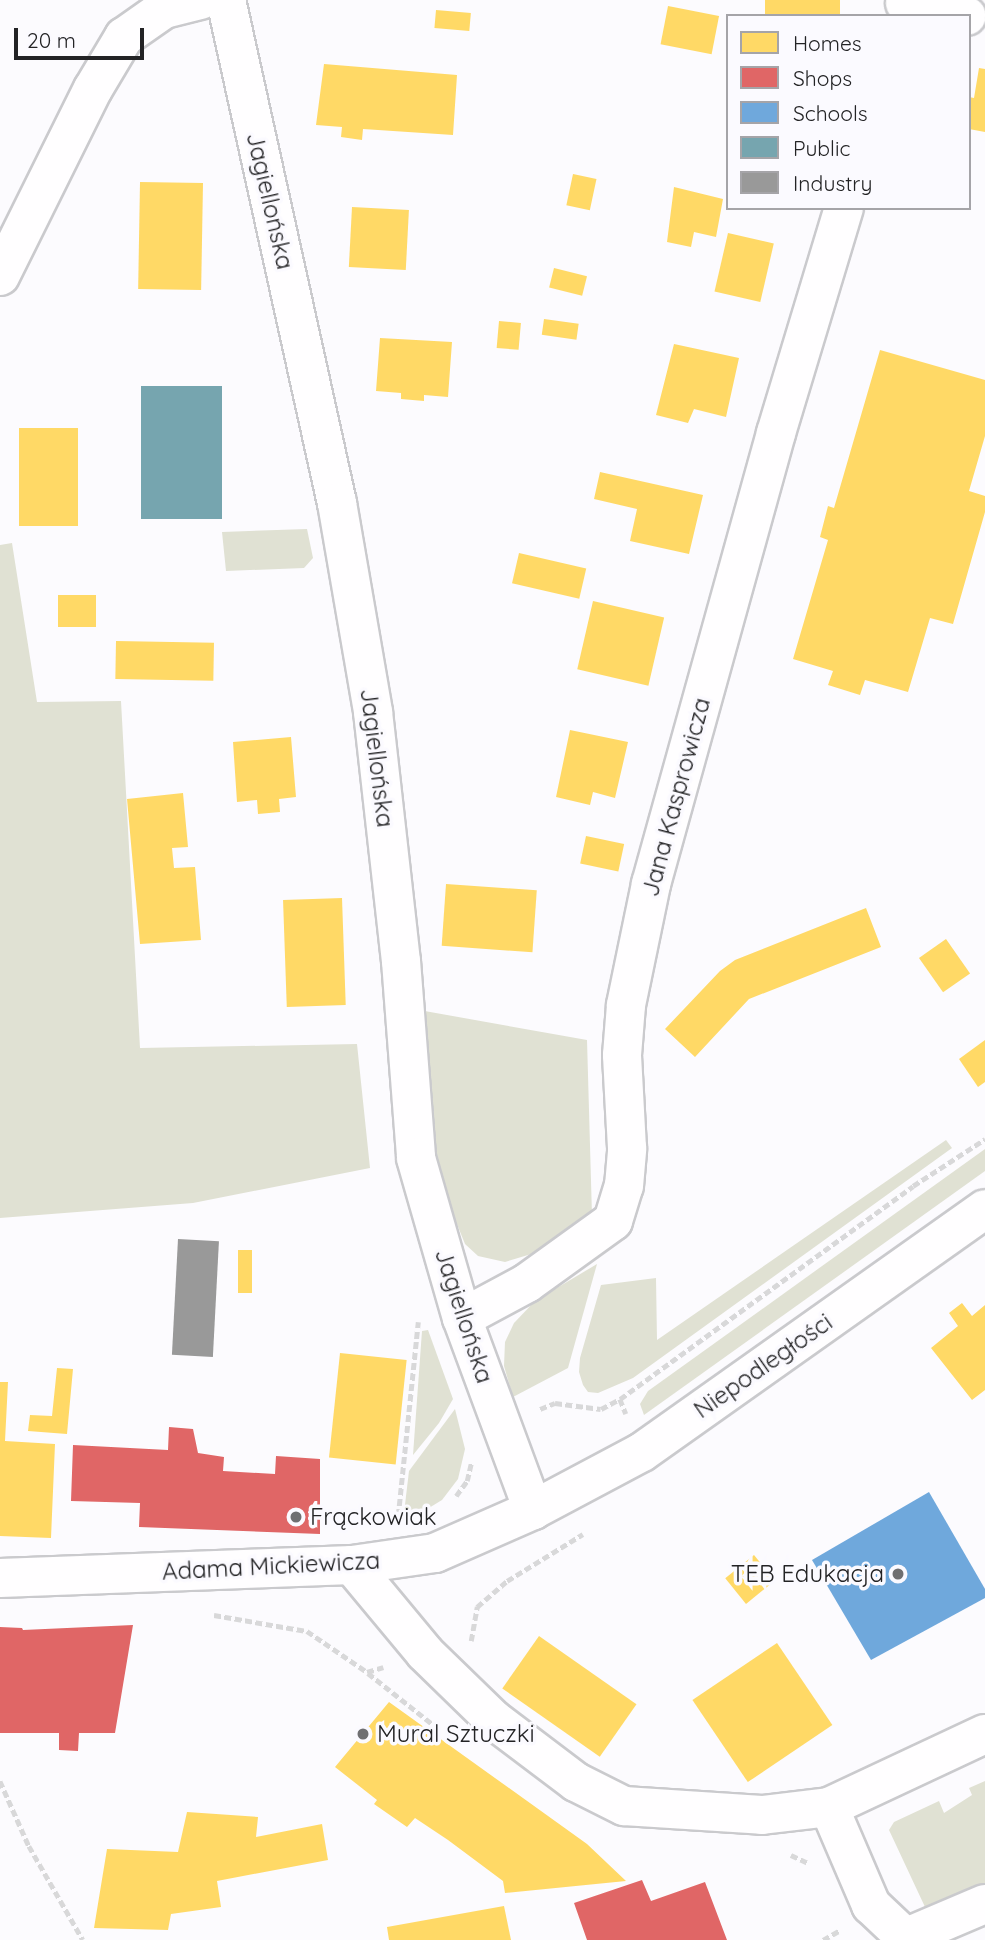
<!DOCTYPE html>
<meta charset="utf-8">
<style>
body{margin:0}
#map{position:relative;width:985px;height:1940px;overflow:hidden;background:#fcfbfe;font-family:Quicksand,sans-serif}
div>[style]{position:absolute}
.green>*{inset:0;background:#e0e1d3}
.homes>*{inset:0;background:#ffd966;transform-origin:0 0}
.shops>*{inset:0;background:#e06666}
.schools>*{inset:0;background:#6fa8dc}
.public>*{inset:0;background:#76a5af;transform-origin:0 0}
.industry>*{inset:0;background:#999;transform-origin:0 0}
.path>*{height:4.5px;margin-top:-2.25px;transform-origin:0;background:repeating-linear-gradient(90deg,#d8d8d9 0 7px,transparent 0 10.5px)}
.roads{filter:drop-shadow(2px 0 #cacacd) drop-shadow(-2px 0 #cacacd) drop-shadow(0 2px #cacacd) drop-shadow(0 -2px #cacacd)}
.minor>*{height:38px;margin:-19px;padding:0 19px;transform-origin:19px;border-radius:19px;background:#fffeff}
.dots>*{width:19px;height:19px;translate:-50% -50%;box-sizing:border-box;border:4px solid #fbfaff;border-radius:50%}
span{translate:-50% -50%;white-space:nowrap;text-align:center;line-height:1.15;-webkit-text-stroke:7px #fbfaff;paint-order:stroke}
.street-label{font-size:24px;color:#232325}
.poi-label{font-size:24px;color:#232325}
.left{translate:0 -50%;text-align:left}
.right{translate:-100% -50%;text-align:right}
.legend{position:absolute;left:726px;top:14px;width:245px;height:196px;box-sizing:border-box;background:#fbfaff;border:2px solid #a5a4a8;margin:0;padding:9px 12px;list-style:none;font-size:21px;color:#232325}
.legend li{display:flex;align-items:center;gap:14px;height:35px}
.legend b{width:35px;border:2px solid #a5a4a8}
.scale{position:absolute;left:14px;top:28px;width:130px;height:32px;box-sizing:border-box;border:4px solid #232325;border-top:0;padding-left:9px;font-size:21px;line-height:24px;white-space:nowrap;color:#232325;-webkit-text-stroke:5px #fbfaff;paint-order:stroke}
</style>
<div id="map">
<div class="green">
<i style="clip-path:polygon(307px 529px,313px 558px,304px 568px,226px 571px,222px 532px)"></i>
<i style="clip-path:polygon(12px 543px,37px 702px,121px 701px,140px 1048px,357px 1044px,370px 1168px,193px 1203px,0 1218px,0 545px)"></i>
<i style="clip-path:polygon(419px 1010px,587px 1040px,592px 1216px,538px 1252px,505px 1262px,478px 1256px,465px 1244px,450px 1207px,435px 1146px)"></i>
<i style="clip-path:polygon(946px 1140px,952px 1148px,633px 1378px,598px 1393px,588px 1392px,583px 1385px,579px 1372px,580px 1358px,601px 1285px,656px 1278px,657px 1340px)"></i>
<i style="clip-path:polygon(985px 1149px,985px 1171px,644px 1415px,640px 1404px,648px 1391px)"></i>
<i style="clip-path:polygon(597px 1264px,568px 1368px,513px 1397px,504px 1366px,505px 1342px,514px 1323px,535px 1301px)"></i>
<i style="clip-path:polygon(428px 1330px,453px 1399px,439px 1423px,413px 1455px,422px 1331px)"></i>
<i style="clip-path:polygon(455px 1409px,465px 1449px,458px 1479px,442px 1500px,419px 1514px,408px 1515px,404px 1513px,409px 1471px)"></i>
<i style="clip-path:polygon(985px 1781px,985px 1885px,936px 1907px,925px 1907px,889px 1830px,894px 1822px,939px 1801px,944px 1813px,972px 1795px,969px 1788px)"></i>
</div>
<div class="homes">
<i style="left:765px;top:0;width:75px;height:16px"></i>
<i style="left:668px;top:6px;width:52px;height:39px;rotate:11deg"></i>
<i style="left:436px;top:10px;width:35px;height:18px;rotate:5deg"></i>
<i style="clip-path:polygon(324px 64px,457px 75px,453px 135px,363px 129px,362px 140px,341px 137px,342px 127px,316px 125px)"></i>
<i style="clip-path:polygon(979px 68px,985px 69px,985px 132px,969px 129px,969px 97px,974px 98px)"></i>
<i style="left:573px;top:174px;width:24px;height:32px;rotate:12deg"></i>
<i style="left:203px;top:183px;width:107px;height:63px;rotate:91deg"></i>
<i style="clip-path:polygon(674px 187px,723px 199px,716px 237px,694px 232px,691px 247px,667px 242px)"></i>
<i style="left:352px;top:207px;width:57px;height:60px;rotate:3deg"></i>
<i style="left:728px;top:233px;width:47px;height:60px;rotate:13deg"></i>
<i style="left:554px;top:268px;width:34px;height:20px;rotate:14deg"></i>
<i style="left:544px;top:319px;width:35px;height:16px;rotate:8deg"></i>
<i style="left:499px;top:321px;width:22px;height:27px;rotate:5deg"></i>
<i style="clip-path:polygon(380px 338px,452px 342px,448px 397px,424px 395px,424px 401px,401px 399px,401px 393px,376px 391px)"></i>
<i style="clip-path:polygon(674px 344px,739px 358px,726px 417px,694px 409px,688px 423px,656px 415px)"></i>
<i style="clip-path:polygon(880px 350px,985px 380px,985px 436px,969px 491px,985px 496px,985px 512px,953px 624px,930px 618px,908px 692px,865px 680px,860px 695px,828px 685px,833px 671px,793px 659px,828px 540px,820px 537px,828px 506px,834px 508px)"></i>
<i style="left:78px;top:428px;width:98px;height:59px;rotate:90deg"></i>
<i style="clip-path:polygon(600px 472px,703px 495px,689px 554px,630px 541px,637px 509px,594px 499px)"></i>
<i style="left:519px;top:553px;width:69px;height:31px;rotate:13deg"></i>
<i style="left:96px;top:595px;width:32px;height:38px;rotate:90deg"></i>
<i style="left:593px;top:601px;width:73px;height:70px;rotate:13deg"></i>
<i style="left:116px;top:641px;width:98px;height:38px;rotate:1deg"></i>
<i style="clip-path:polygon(570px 730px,628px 742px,615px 798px,593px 792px,590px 805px,556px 797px)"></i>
<i style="clip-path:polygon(291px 737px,296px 797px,279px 799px,280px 812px,258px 814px,257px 800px,237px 802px,233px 742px)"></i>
<i style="clip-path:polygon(183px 793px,188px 847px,172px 848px,174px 868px,195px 867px,201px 940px,140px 944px,127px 799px)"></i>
<i style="left:586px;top:836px;width:39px;height:28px;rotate:12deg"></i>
<i style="left:446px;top:884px;width:91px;height:62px;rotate:4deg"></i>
<i style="left:342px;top:898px;width:107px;height:59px;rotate:88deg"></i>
<i style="clip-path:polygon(866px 908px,881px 947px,749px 999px,695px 1057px,665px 1029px,720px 971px,735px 960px)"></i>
<i style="left:946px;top:939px;width:42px;height:33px;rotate:55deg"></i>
<i style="clip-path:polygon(985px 1040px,985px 1082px,978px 1087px,959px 1059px)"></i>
<i style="left:238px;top:1250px;width:14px;height:43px"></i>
<i style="clip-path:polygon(962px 1303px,972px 1316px,985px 1305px,985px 1390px,972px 1400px,931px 1348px,958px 1326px,949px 1313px)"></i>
<i style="left:340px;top:1353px;width:67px;height:105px;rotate:6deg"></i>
<i style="clip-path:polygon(57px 1368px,73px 1369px,67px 1434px,28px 1431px,30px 1415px,52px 1416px)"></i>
<i style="clip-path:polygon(0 1382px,8px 1382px,5px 1441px,55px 1444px,51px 1538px,0 1536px)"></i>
<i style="left:754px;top:1555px;width:33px;height:37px;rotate:51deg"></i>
<i style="left:539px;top:1636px;width:119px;height:64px;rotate:35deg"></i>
<i style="left:777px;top:1643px;width:99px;height:102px;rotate:56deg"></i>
<i style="clip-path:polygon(389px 1702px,587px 1844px,626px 1881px,505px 1893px,503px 1881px,448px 1840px,415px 1818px,407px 1827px,374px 1804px,377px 1800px,335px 1767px)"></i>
<i style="clip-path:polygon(187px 1812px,258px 1817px,256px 1837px,322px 1824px,328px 1860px,217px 1881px,221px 1907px,171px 1914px,168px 1930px,94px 1928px,107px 1849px,178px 1852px)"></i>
<i style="clip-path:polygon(504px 1906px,511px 1940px,389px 1940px,387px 1927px)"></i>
</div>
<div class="shops">
<i style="clip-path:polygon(169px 1427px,193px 1429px,198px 1453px,224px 1457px,223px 1471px,275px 1474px,276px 1456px,320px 1459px,320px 1534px,139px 1527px,140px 1503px,71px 1501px,73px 1445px,168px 1450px)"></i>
<i style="clip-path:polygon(133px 1625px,115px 1733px,79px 1733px,78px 1751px,59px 1750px,59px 1733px,0 1733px,0 1627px,22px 1628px,23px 1630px)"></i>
<i style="clip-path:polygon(642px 1880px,651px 1901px,705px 1882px,727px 1940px,587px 1940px,574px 1903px)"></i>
</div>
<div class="schools">
<i style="clip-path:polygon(929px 1492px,985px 1589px,985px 1598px,871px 1660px,812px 1560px)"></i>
</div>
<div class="public">
<i style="left:222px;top:386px;width:133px;height:81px;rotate:90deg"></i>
</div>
<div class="industry">
<i style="left:178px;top:1239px;width:41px;height:116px;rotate:3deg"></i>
</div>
<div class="path">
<i style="left:620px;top:1399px;width:362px;rotate:-36deg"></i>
<i style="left:913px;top:1186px;width:86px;rotate:-33.1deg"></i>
<i style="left:540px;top:1409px;width:16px;rotate:-22deg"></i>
<i style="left:555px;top:1403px;width:46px;rotate:7.4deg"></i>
<i style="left:601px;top:1409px;width:21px;rotate:-28deg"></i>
<i style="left:620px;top:1399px;width:16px;rotate:68deg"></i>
<i style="left:456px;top:1496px;width:19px;rotate:-54deg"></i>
<i style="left:467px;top:1481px;width:18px;rotate:-77deg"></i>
<i style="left:398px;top:1516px;width:195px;rotate:-84.1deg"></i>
<i style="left:214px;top:1615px;width:94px;rotate:9.8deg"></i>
<i style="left:307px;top:1631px;width:73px;rotate:34.3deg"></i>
<i style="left:367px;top:1672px;width:17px;rotate:-17deg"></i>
<i style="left:471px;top:1641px;width:35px;rotate:-80deg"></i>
<i style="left:477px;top:1607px;width:40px;rotate:-41deg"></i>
<i style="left:507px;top:1581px;width:89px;rotate:-31.7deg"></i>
<i style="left:368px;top:1673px;width:92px;rotate:38.4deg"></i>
<i style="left:0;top:1781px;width:71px;rotate:66deg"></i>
<i style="left:29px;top:1846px;width:108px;rotate:60.1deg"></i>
<i style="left:791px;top:1855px;width:19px;rotate:25deg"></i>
<i style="left:823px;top:1940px;width:20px;rotate:-30deg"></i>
</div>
<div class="roads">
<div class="minor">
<i style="left:226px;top:0;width:515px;rotate:77.56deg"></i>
<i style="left:337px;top:503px;width:212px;rotate:80.2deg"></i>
<i style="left:373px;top:712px;width:251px;rotate:83.6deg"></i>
<i style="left:401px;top:961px;width:198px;rotate:85.6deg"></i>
<i style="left:416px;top:1158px;width:166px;rotate:74deg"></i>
<i style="left:462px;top:1318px;width:205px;rotate:69.7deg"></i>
<i style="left:905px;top:3px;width:63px;rotate:11.8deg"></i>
<i style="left:0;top:276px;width:209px;rotate:-63.6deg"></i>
<i style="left:93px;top:89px;width:61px;rotate:-59.2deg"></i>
<i style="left:124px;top:37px;width:49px;rotate:-35deg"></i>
<i style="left:164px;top:9px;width:38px;rotate:-14deg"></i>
<i style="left:462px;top:1318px;width:74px;rotate:-28.3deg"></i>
<i style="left:527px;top:1283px;width:106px;rotate:-35.8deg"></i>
<i style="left:613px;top:1221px;width:37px;rotate:-73deg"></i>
<i style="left:624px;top:1186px;width:38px;rotate:-85deg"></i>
<i style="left:627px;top:1148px;width:93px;rotate:-93.1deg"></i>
<i style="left:622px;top:1055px;width:50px;rotate:-85.4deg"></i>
<i style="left:626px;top:1005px;width:124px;rotate:-78.3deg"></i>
<i style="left:651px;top:884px;width:468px;rotate:-74.5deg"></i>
<i style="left:776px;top:433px;width:235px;rotate:-73.2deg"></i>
<i style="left:352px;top:1565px;width:114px;rotate:50.3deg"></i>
<i style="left:425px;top:1653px;width:96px;rotate:44.2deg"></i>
<i style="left:494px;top:1720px;width:103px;rotate:37.1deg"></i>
<i style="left:576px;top:1782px;width:54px;rotate:26.6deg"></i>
<i style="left:624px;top:1806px;width:138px;rotate:3.7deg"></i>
<i style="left:762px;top:1815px;width:67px;rotate:-6.8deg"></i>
<i style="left:829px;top:1807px;width:172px;rotate:-25.1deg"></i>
<i style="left:0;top:1578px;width:352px;rotate:-2.1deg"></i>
<i style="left:352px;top:1565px;width:84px;rotate:-8.2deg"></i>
<i style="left:435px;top:1553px;width:107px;rotate:-23.7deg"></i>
<i style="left:533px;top:1510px;width:123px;rotate:-28deg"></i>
<i style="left:642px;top:1452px;width:420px;rotate:-35.3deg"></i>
<i style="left:829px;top:1807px;width:107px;rotate:66.8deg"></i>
<i style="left:871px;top:1905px;width:51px;rotate:43.4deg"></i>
<i style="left:900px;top:1940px;width:92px;rotate:-23deg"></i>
</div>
</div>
<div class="dots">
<i style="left:296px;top:1517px;background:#6f6f71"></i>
<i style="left:898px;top:1574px;background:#6f6f71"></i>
<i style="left:363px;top:1734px;background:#6f6f71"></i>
</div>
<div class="street-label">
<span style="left:270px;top:201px;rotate:77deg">Jagiellońska</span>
<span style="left:377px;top:758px;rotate:83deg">Jagiellońska</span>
<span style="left:676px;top:797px;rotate:-75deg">Jana Kasprowicza</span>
<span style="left:464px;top:1316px;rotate:72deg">Jagiellońska</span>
<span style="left:763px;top:1366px;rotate:-35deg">Niepodległości</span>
<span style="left:271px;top:1566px;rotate:-3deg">Adama Mickiewicza</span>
</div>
<div class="poi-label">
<span class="left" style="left:310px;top:1517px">Frąckowiak</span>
<span class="right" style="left:884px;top:1574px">TEB Edukacja</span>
<span class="left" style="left:377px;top:1734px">Mural Sztuczki</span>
</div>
<ul class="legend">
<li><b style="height:19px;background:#ffd966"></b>Homes</li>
<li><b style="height:19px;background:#e06666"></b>Shops</li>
<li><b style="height:19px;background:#6fa8dc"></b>Schools</li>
<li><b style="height:19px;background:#76a5af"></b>Public</li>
<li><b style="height:19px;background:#999"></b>Industry</li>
</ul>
<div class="scale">20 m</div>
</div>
